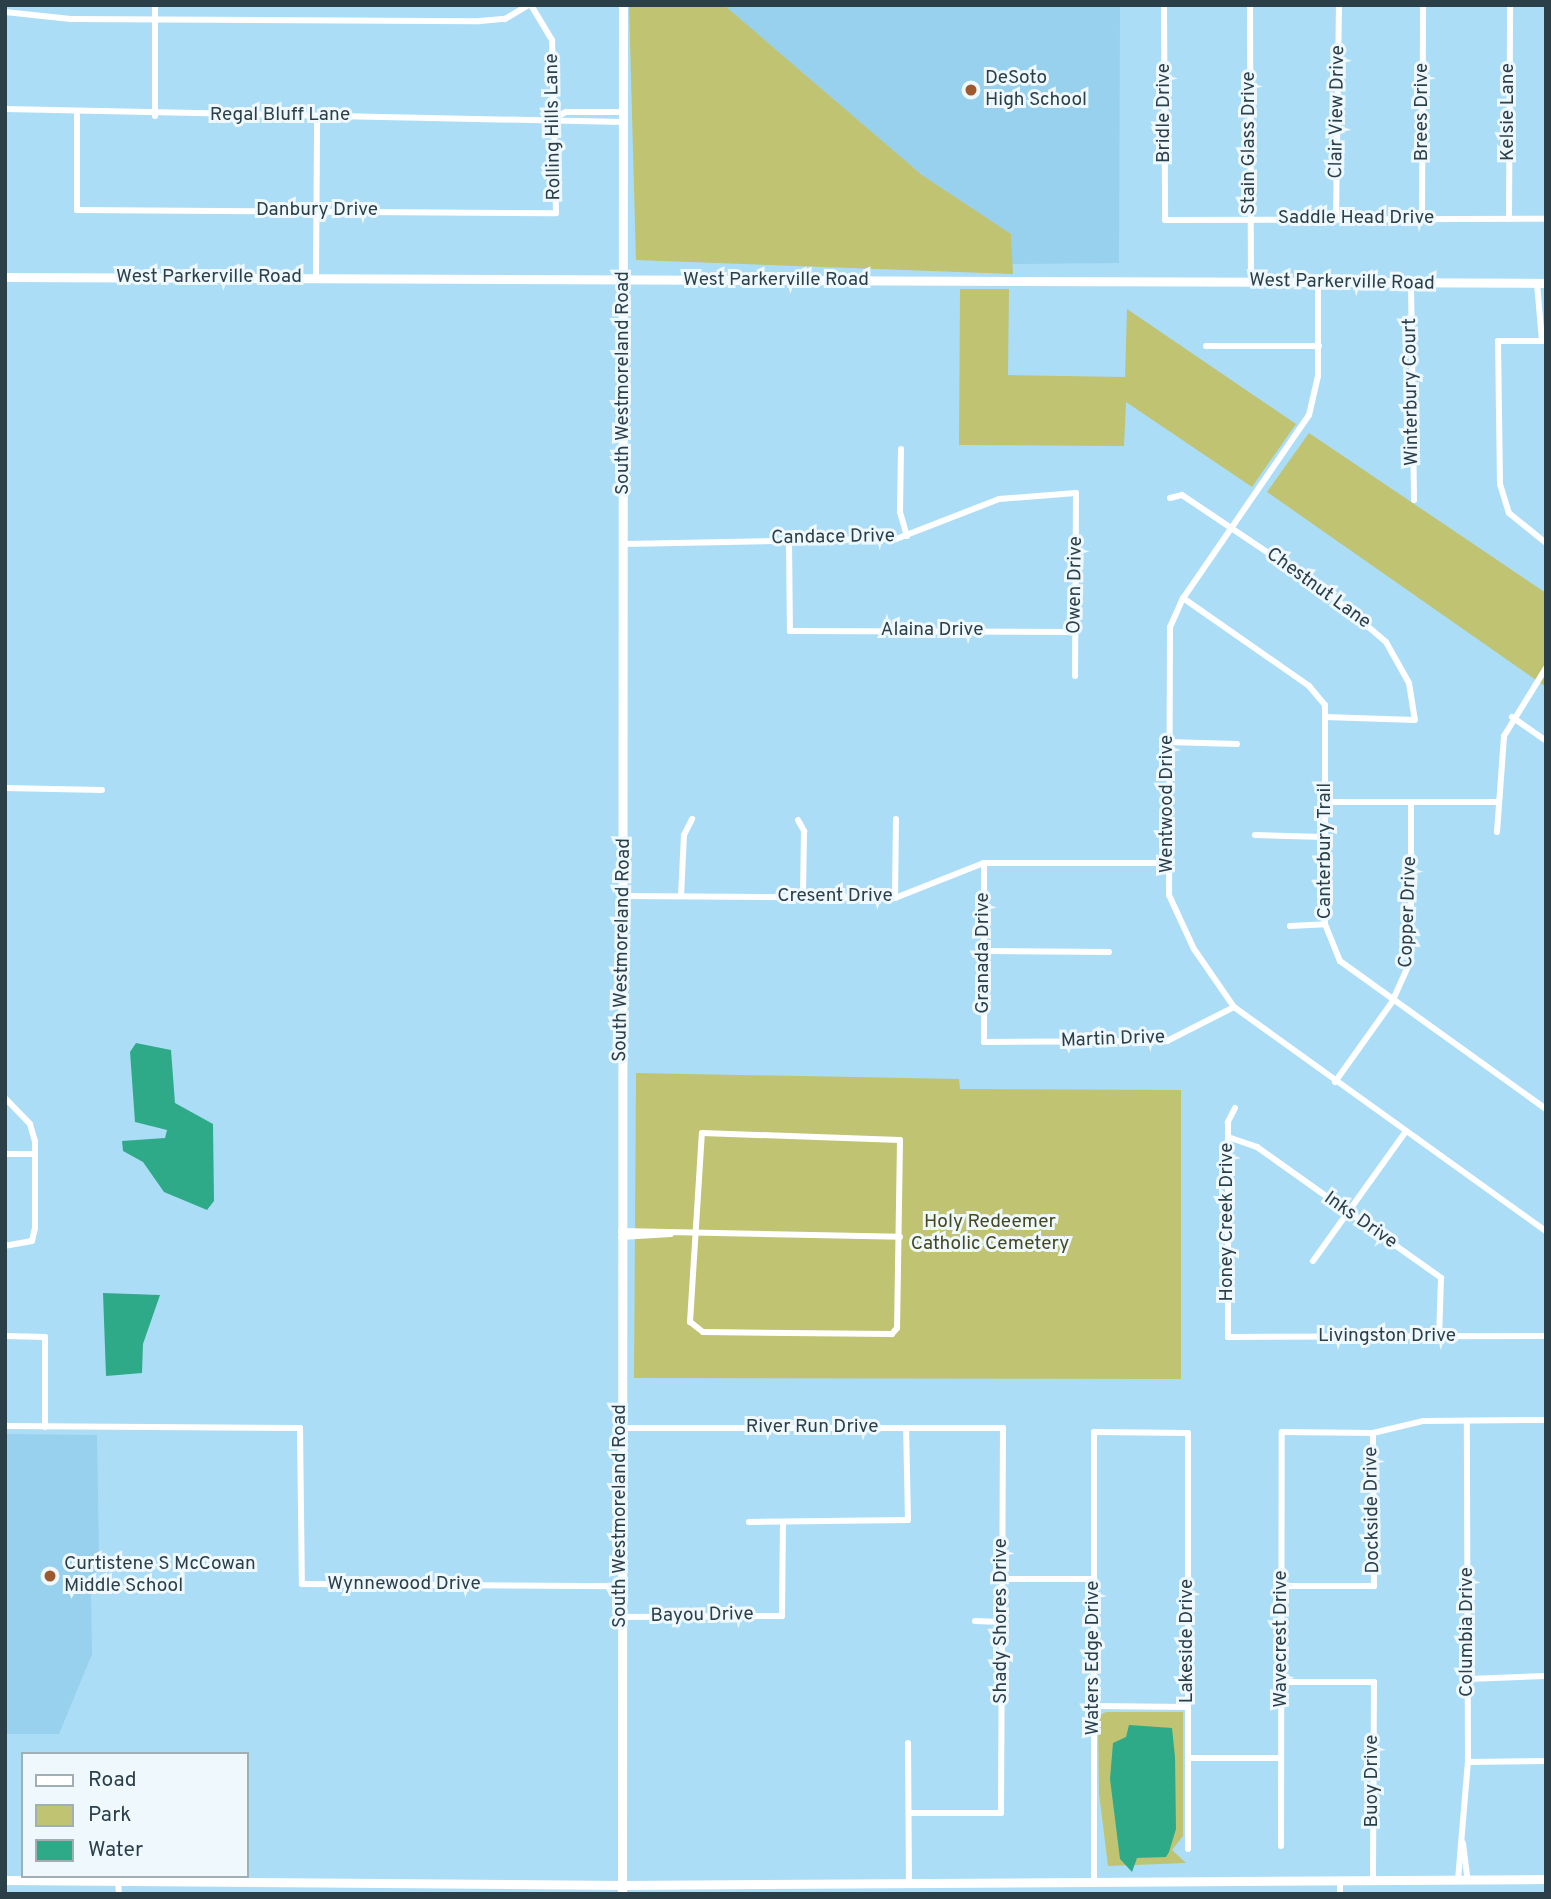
<!DOCTYPE html>
<style>
body{margin:0}
#map{position:relative;width:1551px;height:1899px;overflow:hidden;background:#acddf7;font-family:Overpass,sans-serif}
div>[style]{position:absolute}
.built>*{inset:0;background:#97d1ed}
.green>*{inset:0;background:#bfc372}
.water>*{inset:0;background:#2faa89}
.street>*{height:6px;margin:-3px;padding:0 3px;transform-origin:3px;border-radius:3px;background:#fff}
.secondary>*{height:9px;margin:-4.5px;padding:0 4.5px;transform-origin:4.5px;border-radius:4.5px;background:#fff}
.dots>*{width:19px;height:19px;translate:-50% -50%;box-sizing:border-box;border:4px solid #eef8fd;border-radius:50%}
span{translate:-50% -50%;white-space:nowrap;text-align:center;line-height:1.15;-webkit-text-stroke:6px #eef8fd;paint-order:stroke}
.poi-label{font-size:19px;color:#2b3f49}
.left{translate:0 -50%;text-align:left}
.street-label{font-size:19px;color:#2b3f49}
.park-label{font-size:19px;color:#464820}
.frame{position:absolute;inset:0;border:7px solid #2b3f49;pointer-events:none}
.legend{position:absolute;left:21px;top:1752px;width:228px;height:126px;box-sizing:border-box;background:#eef8fd;border:2px solid #a0aeb5;margin:0;padding:9px 12px;list-style:none;font-size:21px;color:#2b3f49}
.legend li{display:flex;align-items:center;gap:14px;height:35px}
.legend b{width:35px;border:2px solid #a0aeb5}
</style>
<div id="map">
<div class="built">
<i style="clip-path:polygon(724px 5px,1120px 5px,1119px 263px,1012px 264px,1011px 234px,922px 175px)"></i>
<i style="clip-path:polygon(5px 1434px,97px 1435px,99px 1557px,91px 1596px,92px 1654px,59px 1734px,5px 1734px)"></i>
</div>
<div class="green">
<i style="clip-path:polygon(629px 5px,724px 5px,922px 175px,1011px 234px,1013px 274px,636px 260px)"></i>
<i style="clip-path:polygon(960px 289px,1009px 289px,1008px 375px,1125px 377px,1127px 309px,1296px 424px,1252px 487px,1126px 402px,1124px 446px,959px 445px)"></i>
<i style="clip-path:polygon(1309px 433px,1546px 593px,1546px 687px,1267px 492px)"></i>
<i style="clip-path:polygon(636px 1073px,959px 1079px,960px 1089px,1181px 1090px,1181px 1379px,634px 1378px)"></i>
<i style="clip-path:polygon(1106px 1712px,1183px 1712px,1183px 1836px,1172px 1850px,1186px 1863px,1108px 1866px,1099px 1793px,1098px 1716px)"></i>
</div>
<div class="water">
<i style="clip-path:polygon(136px 1043px,171px 1050px,175px 1103px,213px 1124px,214px 1201px,207px 1210px,164px 1192px,143px 1162px,123px 1151px,122px 1141px,165px 1138px,167px 1130px,135px 1122px,130px 1052px)"></i>
<i style="clip-path:polygon(103px 1293px,160px 1295px,143px 1344px,142px 1373px,106px 1376px)"></i>
<i style="clip-path:polygon(1129px 1725px,1172px 1728px,1175px 1757px,1176px 1829px,1169px 1852px,1166px 1857px,1137px 1858px,1132px 1872px,1120px 1859px,1110px 1779px,1113px 1743px,1126px 1737px)"></i>
</div>
<div class="street">
<i style="left:1164px;top:5px;width:215px;rotate:89.7deg"></i>
<i style="left:1165px;top:220px;width:381px;rotate:-0.2deg"></i>
<i style="left:1250px;top:5px;width:276px;rotate:89.8deg"></i>
<i style="left:5px;top:12px;width:66px;rotate:6.1deg"></i>
<i style="left:71px;top:19px;width:409px;rotate:0.3deg"></i>
<i style="left:480px;top:21px;width:25px;rotate:-5deg"></i>
<i style="left:505px;top:19px;width:27px;rotate:-31deg"></i>
<i style="left:5px;top:109px;width:618px;rotate:1.21deg"></i>
<i style="left:77px;top:115px;width:95px;rotate:90deg"></i>
<i style="left:77px;top:210px;width:479px;rotate:0.4deg"></i>
<i style="left:556px;top:213px;width:173px;rotate:-91.3deg"></i>
<i style="left:552px;top:40px;width:41px;rotate:-121deg"></i>
<i style="left:155px;top:116px;width:111px;rotate:-90deg"></i>
<i style="left:556px;top:117px;width:11px;rotate:-27deg"></i>
<i style="left:566px;top:112px;width:57px"></i>
<i style="left:1422px;top:218px;width:213px;rotate:-89.7deg"></i>
<i style="left:1336px;top:219px;width:214px;rotate:-89.2deg"></i>
<i style="left:1509px;top:219px;width:214px;rotate:-89.7deg"></i>
<i style="left:316px;top:278px;width:162px;rotate:-89.6deg"></i>
<i style="left:1537px;top:283px;width:58px;rotate:85.1deg"></i>
<i style="left:1318px;top:284px;width:92px;rotate:90deg"></i>
<i style="left:1318px;top:376px;width:40px;rotate:103deg"></i>
<i style="left:1309px;top:415px;width:222px;rotate:124.5deg"></i>
<i style="left:1183px;top:598px;width:32px;rotate:114deg"></i>
<i style="left:1170px;top:627px;width:268px;rotate:90.2deg"></i>
<i style="left:1169px;top:895px;width:60px;rotate:65.2deg"></i>
<i style="left:1194px;top:949px;width:70px;rotate:55.4deg"></i>
<i style="left:1234px;top:1007px;width:384px;rotate:35.7deg"></i>
<i style="left:1411px;top:284px;width:216px;rotate:89.2deg"></i>
<i style="left:1546px;top:341px;width:48px;rotate:180deg"></i>
<i style="left:1498px;top:341px;width:143px;rotate:89.2deg"></i>
<i style="left:1500px;top:484px;width:30px;rotate:73deg"></i>
<i style="left:1509px;top:513px;width:48px;rotate:39deg"></i>
<i style="left:1206px;top:346px;width:113px"></i>
<i style="left:901px;top:449px;width:63px;rotate:90.9deg"></i>
<i style="left:900px;top:512px;width:25px;rotate:74deg"></i>
<i style="left:1170px;top:498px;width:12px;rotate:-14deg"></i>
<i style="left:1182px;top:495px;width:179px;rotate:33.9deg"></i>
<i style="left:1331px;top:595px;width:72px;rotate:40.5deg"></i>
<i style="left:1386px;top:642px;width:47px;rotate:60.7deg"></i>
<i style="left:1409px;top:683px;width:37px;rotate:81deg"></i>
<i style="left:1415px;top:720px;width:90px;rotate:-178.1deg"></i>
<i style="left:789px;top:540px;width:91px;rotate:89.4deg"></i>
<i style="left:790px;top:631px;width:285px;rotate:0.2deg"></i>
<i style="left:624px;top:544px;width:272px;rotate:-1.1deg"></i>
<i style="left:896px;top:539px;width:110px;rotate:-21.2deg"></i>
<i style="left:999px;top:499px;width:77px;rotate:-4.5deg"></i>
<i style="left:1076px;top:493px;width:183px;rotate:90.3deg"></i>
<i style="left:1183px;top:598px;width:154px;rotate:34.9deg"></i>
<i style="left:1309px;top:686px;width:25px;rotate:50deg"></i>
<i style="left:1325px;top:705px;width:219px;rotate:90deg"></i>
<i style="left:1325px;top:924px;width:40px;rotate:68deg"></i>
<i style="left:1340px;top:961px;width:254px;rotate:35.7deg"></i>
<i style="left:1512px;top:717px;width:40px;rotate:34.9deg"></i>
<i style="left:1168px;top:742px;width:69px;rotate:1.7deg"></i>
<i style="left:5px;top:788px;width:97px;rotate:1.2deg"></i>
<i style="left:1324px;top:802px;width:173px"></i>
<i style="left:798px;top:820px;width:13px;rotate:61deg"></i>
<i style="left:804px;top:831px;width:67px;rotate:90.9deg"></i>
<i style="left:1497px;top:832px;width:96px;rotate:-85.8deg"></i>
<i style="left:1504px;top:736px;width:80px;rotate:-58.3deg"></i>
<i style="left:1255px;top:835px;width:69px;rotate:1.7deg"></i>
<i style="left:984px;top:863px;width:179px;rotate:90deg"></i>
<i style="left:984px;top:1042px;width:183px;rotate:-0.3deg"></i>
<i style="left:1167px;top:1041px;width:75px;rotate:-26.9deg"></i>
<i style="left:624px;top:896px;width:271px;rotate:0.4deg"></i>
<i style="left:895px;top:898px;width:96px;rotate:-21.5deg"></i>
<i style="left:984px;top:863px;width:182px"></i>
<i style="left:681px;top:896px;width:61px;rotate:-87.2deg"></i>
<i style="left:684px;top:835px;width:18px;rotate:-63deg"></i>
<i style="left:895px;top:898px;width:79px;rotate:-89.3deg"></i>
<i style="left:1290px;top:926px;width:35px;rotate:-3deg"></i>
<i style="left:986px;top:951px;width:123px;rotate:0.5deg"></i>
<i style="left:1335px;top:1082px;width:98px;rotate:-54.5deg"></i>
<i style="left:1392px;top:1002px;width:46px;rotate:-65.7deg"></i>
<i style="left:1411px;top:960px;width:157px;rotate:-90deg"></i>
<i style="left:5px;top:1098px;width:36px;rotate:46deg"></i>
<i style="left:30px;top:1124px;width:18px;rotate:74deg"></i>
<i style="left:35px;top:1141px;width:87px;rotate:90deg"></i>
<i style="left:35px;top:1228px;width:13px;rotate:103deg"></i>
<i style="left:32px;top:1241px;width:27px;rotate:170deg"></i>
<i style="left:1235px;top:1108px;width:16px;rotate:117deg"></i>
<i style="left:1228px;top:1122px;width:215px;rotate:90deg"></i>
<i style="left:1228px;top:1337px;width:318px;rotate:-0.2deg"></i>
<i style="left:702px;top:1133px;width:198px;rotate:2deg"></i>
<i style="left:900px;top:1140px;width:188px;rotate:90.9deg"></i>
<i style="left:897px;top:1328px;width:8px;rotate:130deg"></i>
<i style="left:892px;top:1334px;width:189px;rotate:-179.4deg"></i>
<i style="left:703px;top:1332px;width:16px;rotate:-142deg"></i>
<i style="left:690px;top:1322px;width:189px;rotate:-86.4deg"></i>
<i style="left:1228px;top:1137px;width:31px;rotate:19deg"></i>
<i style="left:1257px;top:1147px;width:226px;rotate:35.4deg"></i>
<i style="left:1441px;top:1278px;width:59px;rotate:91.9deg"></i>
<i style="left:5px;top:1154px;width:30px"></i>
<i style="left:621px;top:1231px;width:279px;rotate:1.2deg"></i>
<i style="left:621px;top:1237px;width:50px;rotate:-3.4deg"></i>
<i style="left:1313px;top:1261px;width:160px;rotate:-54.4deg"></i>
<i style="left:5px;top:1336px;width:40px;rotate:1.4deg"></i>
<i style="left:45px;top:1337px;width:90px;rotate:90deg"></i>
<i style="left:5px;top:1426px;width:295px;rotate:0.4deg"></i>
<i style="left:300px;top:1428px;width:156px;rotate:89.3deg"></i>
<i style="left:302px;top:1584px;width:319px;rotate:0.4deg"></i>
<i style="left:622px;top:1428px;width:381px"></i>
<i style="left:1003px;top:1428px;width:385px;rotate:90.3deg"></i>
<i style="left:1001px;top:1813px;width:92px;rotate:180deg"></i>
<i style="left:749px;top:1522px;width:159px;rotate:-0.7deg"></i>
<i style="left:908px;top:1520px;width:92px;rotate:-91.2deg"></i>
<i style="left:1002px;top:1579px;width:92px"></i>
<i style="left:1282px;top:1586px;width:92px"></i>
<i style="left:1374px;top:1586px;width:153px;rotate:-90.4deg"></i>
<i style="left:622px;top:1617px;width:160px;rotate:-0.4deg"></i>
<i style="left:782px;top:1616px;width:94px;rotate:-89.4deg"></i>
<i style="left:975px;top:1621px;width:27px;rotate:2deg"></i>
<i style="left:1468px;top:1679px;width:78px;rotate:-2.2deg"></i>
<i style="left:1281px;top:1682px;width:93px"></i>
<i style="left:1374px;top:1682px;width:197px;rotate:90.3deg"></i>
<i style="left:1094px;top:1706px;width:93px;rotate:0.6deg"></i>
<i style="left:908px;top:1743px;width:141px;rotate:89.6deg"></i>
<i style="left:1188px;top:1758px;width:93px"></i>
<i style="left:1468px;top:1762px;width:78px;rotate:-0.7deg"></i>
<i style="left:1463px;top:1843px;width:38px;rotate:83deg"></i>
<i style="left:1281px;top:1846px;width:414px;rotate:-89.9deg"></i>
<i style="left:1282px;top:1432px;width:91px;rotate:0.6deg"></i>
<i style="left:1373px;top:1433px;width:51px;rotate:-13.5deg"></i>
<i style="left:1423px;top:1421px;width:123px;rotate:-0.5deg"></i>
<i style="left:1340px;top:1880px;width:14px;rotate:90deg"></i>
<i style="left:1458px;top:1880px;width:118px;rotate:-85.2deg"></i>
<i style="left:1468px;top:1762px;width:340px;rotate:-90.2deg"></i>
<i style="left:118px;top:1882px;width:12px;rotate:85deg"></i>
<i style="left:1094px;top:1883px;width:451px;rotate:-90deg"></i>
<i style="left:1094px;top:1432px;width:94px;rotate:0.6deg"></i>
<i style="left:1188px;top:1433px;width:416px;rotate:90deg"></i>
</div>
<div class="secondary">
<i style="left:5px;top:277px;width:1541px;rotate:0.22deg"></i>
<i style="left:5px;top:1880px;width:617px;rotate:0.46deg"></i>
<i style="left:622px;top:1885px;width:924px;rotate:-0.37deg"></i>
<i style="left:622px;top:1894px;width:1889px;rotate:-89.97deg"></i>
</div>
<div class="dots">
<i style="left:971px;top:90px;background:#9e592d"></i>
<i style="left:50px;top:1576px;background:#9e592d"></i>
</div>
<div class="poi-label">
<span class="left" style="left:985px;top:90px">DeSoto<br>High School</span>
<span class="left" style="left:64px;top:1576px">Curtistene S McCowan<br>Middle School</span>
</div>
<div class="street-label">
<span style="left:1338px;top:112px;rotate:-89deg">Clair View Drive</span>
<span style="left:1423px;top:112px;rotate:-90deg">Brees Drive</span>
<span style="left:1509px;top:112px;rotate:-90deg">Kelsie Lane</span>
<span style="left:1165px;top:113px;rotate:-90deg">Bridle Drive</span>
<span style="left:280px;top:116px">Regal Bluff Lane</span>
<span style="left:554px;top:127px;rotate:-91deg">Rolling Hills Lane</span>
<span style="left:1250px;top:143px;rotate:-90deg">Stain Glass Drive</span>
<span style="left:317px;top:211px">Danbury Drive</span>
<span style="left:1356px;top:219px">Saddle Head Drive</span>
<span style="left:209px;top:278px">West Parkerville Road</span>
<span style="left:776px;top:281px">West Parkerville Road</span>
<span style="left:1342px;top:283px;rotate:1deg">West Parkerville Road</span>
<span style="left:624px;top:383px;rotate:-90deg">South Westmoreland Road</span>
<span style="left:1412px;top:392px;rotate:-91deg">Winterbury Court</span>
<span style="left:833px;top:538px;rotate:-1deg">Candace Drive</span>
<span style="left:1076px;top:585px;rotate:-89deg">Owen Drive</span>
<span style="left:1318px;top:589px;rotate:36deg">Chestnut Lane</span>
<span style="left:932px;top:631px">Alaina Drive</span>
<span style="left:1168px;top:804px;rotate:-90deg">Wentwood Drive</span>
<span style="left:1326px;top:851px;rotate:-90deg">Canterbury Trail</span>
<span style="left:835px;top:897px">Cresent Drive</span>
<span style="left:1409px;top:912px;rotate:-88deg">Copper Drive</span>
<span style="left:623px;top:950px;rotate:-89deg">South Westmoreland Road</span>
<span style="left:984px;top:953px;rotate:-90deg">Granada Drive</span>
<span style="left:1113px;top:1040px;rotate:-2deg">Martin Drive</span>
<span style="left:1360px;top:1221px;rotate:35deg">Inks Drive</span>
<span style="left:1228px;top:1222px;rotate:-90deg">Honey Creek Drive</span>
<span style="left:1387px;top:1337px">Livingston Drive</span>
<span style="left:812px;top:1428px">River Run Drive</span>
<span style="left:1373px;top:1510px;rotate:-91deg">Dockside Drive</span>
<span style="left:621px;top:1516px;rotate:-90deg">South Westmoreland Road</span>
<span style="left:404px;top:1585px">Wynnewood Drive</span>
<span style="left:702px;top:1616px;rotate:-1deg">Bayou Drive</span>
<span style="left:1002px;top:1621px;rotate:-90deg">Shady Shores Drive</span>
<span style="left:1468px;top:1632px;rotate:-90deg">Columbia Drive</span>
<span style="left:1282px;top:1639px;rotate:-90deg">Wavecrest Drive</span>
<span style="left:1188px;top:1641px;rotate:-90deg">Lakeside Drive</span>
<span style="left:1094px;top:1658px;rotate:-90deg">Waters Edge Drive</span>
<span style="left:1373px;top:1781px;rotate:-90deg">Buoy Drive</span>
</div>
<div class="park-label">
<span style="left:990px;top:1234px">Holy Redeemer<br>Catholic Cemetery</span>
</div>
<div class="frame"></div>
<ul class="legend">
<li><b style="height:9px;background:#fff"></b>Road</li>
<li><b style="height:19px;background:#bfc372"></b>Park</li>
<li><b style="height:19px;background:#2faa89"></b>Water</li>
</ul>
</div>
